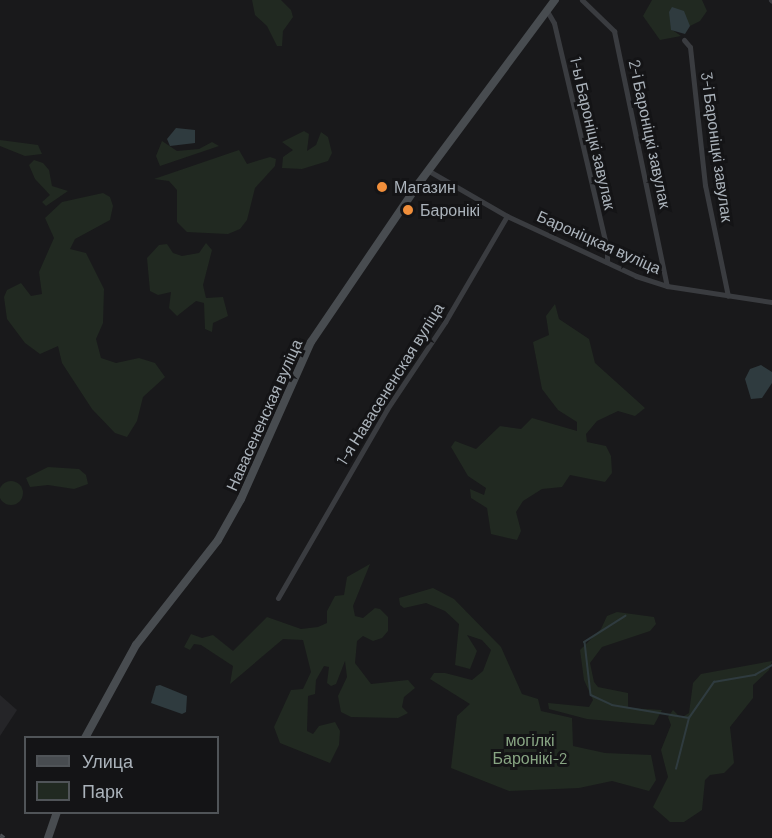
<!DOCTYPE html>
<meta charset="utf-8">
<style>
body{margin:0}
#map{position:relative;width:772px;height:838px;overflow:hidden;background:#19191b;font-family:Barlow,sans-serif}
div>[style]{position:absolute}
.built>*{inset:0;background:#252528}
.green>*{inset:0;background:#212921}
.round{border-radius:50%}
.water>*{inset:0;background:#2f3b3f}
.stream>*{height:1.5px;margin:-0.75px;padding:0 0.75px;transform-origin:0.75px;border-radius:0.75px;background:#2f3b3f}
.street>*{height:5px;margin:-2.5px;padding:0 2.5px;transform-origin:2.5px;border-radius:2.5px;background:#3a3c40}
.secondary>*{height:8px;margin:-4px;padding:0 4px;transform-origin:4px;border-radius:4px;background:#484c50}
.rail>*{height:4px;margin-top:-2px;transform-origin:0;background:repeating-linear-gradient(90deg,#141416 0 4.5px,#4d5155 0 9px);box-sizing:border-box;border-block:2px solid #4d5155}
.dots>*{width:16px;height:16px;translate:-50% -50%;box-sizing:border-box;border:3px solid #141416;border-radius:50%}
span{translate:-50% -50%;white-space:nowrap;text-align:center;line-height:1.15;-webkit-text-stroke:6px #141416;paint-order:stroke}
.street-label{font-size:16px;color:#abb3bb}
.poi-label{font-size:16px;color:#abb3bb}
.left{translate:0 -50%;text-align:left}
.park-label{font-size:16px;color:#88a583}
.legend{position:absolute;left:24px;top:736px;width:195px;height:78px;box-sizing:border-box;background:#141416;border:2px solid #505458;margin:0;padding:8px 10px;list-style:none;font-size:18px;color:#abb3bb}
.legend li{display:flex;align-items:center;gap:12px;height:30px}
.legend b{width:30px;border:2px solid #505458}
</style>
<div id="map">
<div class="built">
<i style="clip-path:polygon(0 695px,17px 710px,0 736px)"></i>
</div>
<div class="green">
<i style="clip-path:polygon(252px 0,281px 0,291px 10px,293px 17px,283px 31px,282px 46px,277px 46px,267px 26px,255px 15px)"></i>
<i style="clip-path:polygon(652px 0,702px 0,707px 11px,700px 21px,690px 26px,685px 20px,671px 29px,681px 36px,660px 40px,643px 16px)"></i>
<i style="clip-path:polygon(304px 131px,309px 134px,307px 151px,316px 145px,321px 132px,328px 137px,332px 153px,328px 161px,302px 169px,282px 168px,283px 157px,293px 150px,282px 142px)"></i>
<i style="clip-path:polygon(0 140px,38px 145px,42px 154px,25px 156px,0 146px)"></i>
<i style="clip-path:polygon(162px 141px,177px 151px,199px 149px,212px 142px,219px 146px,160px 166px,156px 156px)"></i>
<i style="clip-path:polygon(239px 150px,247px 164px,270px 157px,276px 159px,275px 166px,255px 188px,247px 220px,240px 229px,228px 234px,187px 232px,177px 222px,177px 190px,169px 181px,154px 179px)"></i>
<i style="clip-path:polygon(34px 160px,43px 163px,49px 170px,52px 186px,68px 191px,46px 206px,42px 202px,50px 195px,35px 179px,29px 165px)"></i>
<i style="clip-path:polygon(103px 193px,110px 197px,113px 206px,110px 220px,75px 239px,70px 249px,86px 253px,104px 289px,103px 323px,96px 339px,101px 358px,116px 363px,139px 358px,155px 363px,165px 377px,143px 397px,137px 421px,127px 437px,115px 433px,92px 409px,62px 363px,58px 346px,40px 354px,25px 343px,7px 319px,4px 297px,7px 290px,21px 283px,31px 296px,42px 294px,39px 272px,54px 238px,45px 218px,62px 202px)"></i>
<i style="clip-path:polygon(206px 243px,212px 250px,203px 285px,206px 298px,223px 297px,228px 316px,213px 323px,212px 332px,205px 329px,204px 303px,196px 301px,177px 316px,169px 308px,171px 292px,158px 295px,150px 291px,147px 258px,159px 245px,167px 244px,173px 253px,182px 256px,199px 253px)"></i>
<i style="clip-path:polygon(555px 304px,559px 319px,589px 339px,595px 363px,645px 408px,635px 416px,618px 411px,597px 421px,586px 434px,587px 442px,606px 446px,611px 456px,612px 473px,605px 482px,570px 475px,562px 487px,542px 489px,523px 501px,516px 512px,521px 531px,517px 540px,491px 534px,487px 508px,471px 498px,470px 489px,484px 495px,486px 488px,468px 476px,451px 447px,455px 441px,476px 449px,500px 426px,521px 429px,532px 418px,577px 431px,577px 422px,558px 410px,542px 389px,533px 342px,549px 335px,546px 316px)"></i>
<i style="clip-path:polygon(48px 467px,79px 469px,86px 475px,88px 484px,74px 489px,48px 485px,30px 487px,26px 478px)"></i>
<i class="round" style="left:-1px;top:481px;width:24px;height:24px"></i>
<i style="clip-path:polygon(370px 564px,353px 606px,355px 616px,363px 618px,375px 608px,380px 609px,388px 617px,388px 631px,382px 638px,373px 641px,363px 636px,357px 641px,355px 663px,371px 684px,408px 680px,415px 688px,404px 697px,402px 707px,408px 713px,398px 718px,351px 717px,341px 712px,338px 696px,347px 677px,345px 661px,336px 684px,331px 686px,327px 683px,329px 667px,324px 666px,316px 680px,315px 694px,308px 696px,307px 731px,313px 734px,319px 726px,335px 722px,340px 731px,339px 745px,330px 763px,280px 743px,274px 727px,291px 690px,303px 689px,311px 672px,303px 640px,283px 639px,230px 684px,233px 666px,201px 645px,194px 644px,190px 650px,184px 647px,191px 634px,202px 638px,213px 635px,233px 651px,267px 617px,301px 629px,318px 627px,327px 623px,327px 611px,335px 596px,344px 595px,347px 577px)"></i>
<i style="clip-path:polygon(433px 588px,454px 599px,501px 647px,522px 694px,538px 699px,541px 711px,572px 718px,573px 746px,605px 753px,651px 755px,656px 780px,649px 791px,612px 781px,579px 788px,509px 791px,451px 768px,457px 716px,470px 704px,430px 679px,434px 673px,445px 673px,472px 680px,483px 671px,491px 650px,482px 640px,467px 635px,477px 651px,470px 669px,455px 665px,459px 624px,445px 611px,426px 603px,404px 608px,400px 605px,399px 598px)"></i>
<i style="clip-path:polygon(617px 612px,654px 617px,656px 624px,650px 631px,602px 647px,590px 663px,594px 682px,598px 687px,628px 693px,628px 708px,662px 710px,654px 725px,587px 719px,549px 709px,548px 703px,589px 707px,593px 700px,584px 680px,580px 650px,601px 629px,607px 616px)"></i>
<i style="clip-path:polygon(772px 661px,769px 670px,753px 685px,753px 698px,730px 727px,734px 763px,724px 773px,710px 775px,705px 780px,702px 810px,684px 822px,670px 822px,653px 807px,668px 777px,661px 750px,671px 725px,668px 717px,673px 710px,681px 718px,689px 713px,693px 683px,701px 674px)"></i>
</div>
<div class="water">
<i style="clip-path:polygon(672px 7px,684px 11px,690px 26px,685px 34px,671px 30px,669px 12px)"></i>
<i style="clip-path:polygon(176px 128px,195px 130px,195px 143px,170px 146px,167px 139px)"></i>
<i style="clip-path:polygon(761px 365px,772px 372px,772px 383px,762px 398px,751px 399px,745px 379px,750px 369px)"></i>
<i style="clip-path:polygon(160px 685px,187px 696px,186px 712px,182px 714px,151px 703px,156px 686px)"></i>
</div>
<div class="stream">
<i style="left:626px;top:616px;width:49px;rotate:147.6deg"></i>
<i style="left:585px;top:642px;width:53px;rotate:83.5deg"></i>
<i style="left:591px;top:695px;width:23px;rotate:25deg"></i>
<i style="left:612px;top:705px;width:78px;rotate:9.6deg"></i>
<i style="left:689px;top:718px;width:44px;rotate:-55.2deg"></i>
<i style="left:714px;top:682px;width:42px;rotate:-9.7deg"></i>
<i style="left:755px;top:675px;width:20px;rotate:-30deg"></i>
<i style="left:676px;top:769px;width:53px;rotate:-75.7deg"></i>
</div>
<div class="street">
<i style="left:582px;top:0;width:45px;rotate:44.1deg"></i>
<i style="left:614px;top:31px;width:260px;rotate:78.3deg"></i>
<i style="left:771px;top:0;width:1px;rotate:45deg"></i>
<i style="left:547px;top:11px;width:14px;rotate:60deg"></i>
<i style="left:554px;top:23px;width:232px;rotate:76.8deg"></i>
<i style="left:607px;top:249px;width:13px;rotate:90deg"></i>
<i style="left:684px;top:40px;width:9px;rotate:49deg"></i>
<i style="left:690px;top:47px;width:139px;rotate:83.8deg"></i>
<i style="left:705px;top:185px;width:113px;rotate:78.3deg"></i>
<i style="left:429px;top:171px;width:90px;rotate:30deg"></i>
<i style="left:507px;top:216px;width:142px;rotate:24.9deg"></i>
<i style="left:636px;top:276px;width:33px;rotate:18deg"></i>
<i style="left:667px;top:286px;width:106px;rotate:8.7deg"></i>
<i style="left:278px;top:598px;width:218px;rotate:-60deg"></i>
<i style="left:387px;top:409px;width:105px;rotate:-56.3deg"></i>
<i style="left:445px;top:322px;width:123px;rotate:-59.7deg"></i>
</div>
<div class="secondary">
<i style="left:85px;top:738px;width:106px;rotate:-61.3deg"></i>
<i style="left:136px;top:645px;width:133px;rotate:-52deg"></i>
<i style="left:218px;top:540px;width:47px;rotate:-60.7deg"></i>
<i style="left:241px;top:499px;width:172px;rotate:-66deg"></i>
<i style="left:311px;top:342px;width:192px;rotate:-55.8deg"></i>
<i style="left:419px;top:183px;width:228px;rotate:-53.4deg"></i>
<i style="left:48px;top:838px;width:28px;rotate:-71deg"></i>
</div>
<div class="rail">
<i style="left:0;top:835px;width:5px;rotate:37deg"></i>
</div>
<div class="dots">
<i style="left:382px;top:187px;background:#f18f3b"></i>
<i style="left:408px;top:210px;background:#f18f3b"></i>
</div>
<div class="street-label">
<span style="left:593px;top:133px;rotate:77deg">1-ы Бароніцкі завулак</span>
<span style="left:650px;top:134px;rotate:78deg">2-і Бароніцкі завулак</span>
<span style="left:717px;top:147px;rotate:82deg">3-і Бароніцкі завулак</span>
<span style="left:599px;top:242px;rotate:24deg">Бароніцкая вуліца</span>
<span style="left:390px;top:384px;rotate:-58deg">1-я Навасененская вуліца</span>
<span style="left:264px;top:415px;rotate:-66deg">Навасененская вуліца</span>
</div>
<div class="poi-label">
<span class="left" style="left:394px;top:187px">Магазин</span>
<span class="left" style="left:420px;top:210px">Баронікі</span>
</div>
<div class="park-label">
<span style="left:530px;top:749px">могілкі<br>Баронікі-2</span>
</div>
<ul class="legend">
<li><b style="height:8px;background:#484c50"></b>Улица</li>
<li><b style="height:16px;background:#212921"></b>Парк</li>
</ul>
</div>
